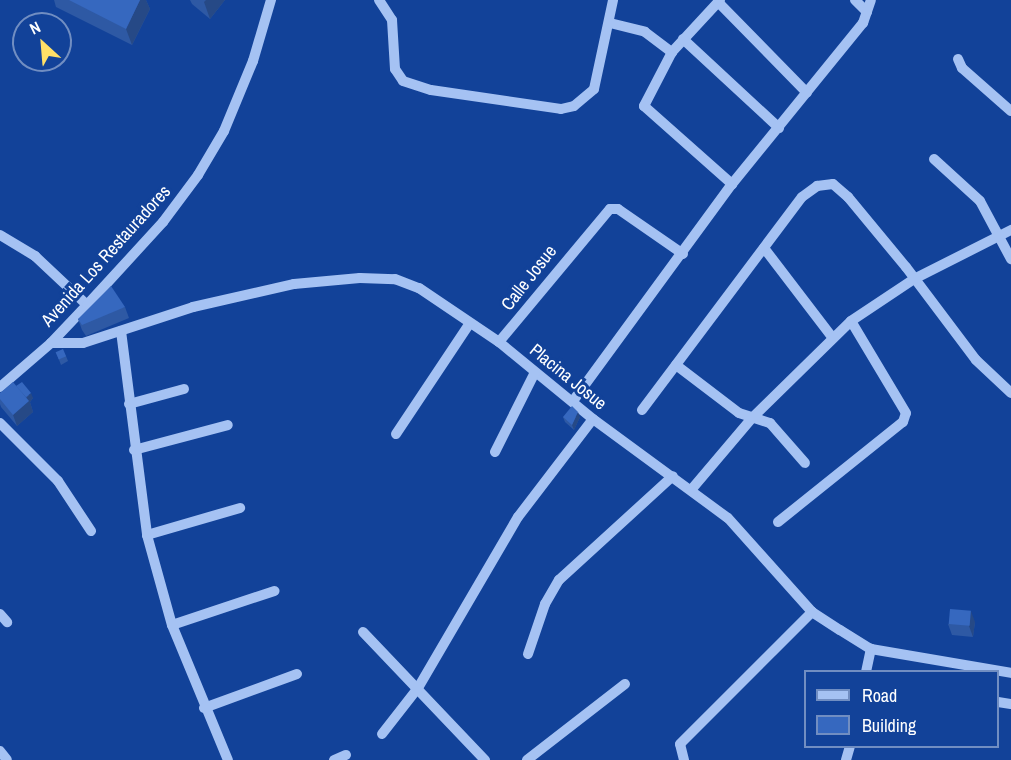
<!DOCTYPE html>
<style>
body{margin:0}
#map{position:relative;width:1011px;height:760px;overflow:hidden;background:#124299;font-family:"Archivo Narrow",sans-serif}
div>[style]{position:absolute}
.minor>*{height:10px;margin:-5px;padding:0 5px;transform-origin:5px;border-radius:5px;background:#a5c2f3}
.wall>*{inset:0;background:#2e59a4}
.shaded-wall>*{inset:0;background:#264986}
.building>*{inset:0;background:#3668bf;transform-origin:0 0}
span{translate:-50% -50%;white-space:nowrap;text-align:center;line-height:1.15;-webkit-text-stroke:6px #124299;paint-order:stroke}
.street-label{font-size:18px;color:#fff}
.legend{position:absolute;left:804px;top:670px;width:195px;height:78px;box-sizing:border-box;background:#124299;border:2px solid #718ec2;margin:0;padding:8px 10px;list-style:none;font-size:18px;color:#fff}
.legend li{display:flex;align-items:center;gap:12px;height:30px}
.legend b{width:30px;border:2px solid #718ec2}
.north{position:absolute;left:12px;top:12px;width:60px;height:60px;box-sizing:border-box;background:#124299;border:2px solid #718ec2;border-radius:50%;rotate:334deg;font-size:16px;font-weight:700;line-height:24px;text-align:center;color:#fff}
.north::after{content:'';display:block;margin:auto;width:21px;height:27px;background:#ffe067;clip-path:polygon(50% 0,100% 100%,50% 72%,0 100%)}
</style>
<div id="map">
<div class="minor">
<i style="left:379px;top:0;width:24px;rotate:57deg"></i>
<i style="left:392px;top:20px;width:49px;rotate:86.5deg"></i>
<i style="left:395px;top:69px;width:14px;rotate:56deg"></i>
<i style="left:403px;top:81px;width:29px;rotate:18deg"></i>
<i style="left:431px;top:90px;width:131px;rotate:8.3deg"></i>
<i style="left:561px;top:109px;width:13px;rotate:-13deg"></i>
<i style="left:574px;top:106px;width:26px;rotate:-40deg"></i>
<i style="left:594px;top:89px;width:91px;rotate:-77.9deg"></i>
<i style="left:720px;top:0;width:71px;rotate:132.7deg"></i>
<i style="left:672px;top:52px;width:61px;rotate:117.4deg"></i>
<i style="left:644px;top:106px;width:118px;rotate:41.6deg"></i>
<i style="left:855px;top:0;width:17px;rotate:45deg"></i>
<i style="left:718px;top:2px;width:127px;rotate:45.6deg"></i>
<i style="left:610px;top:23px;width:36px;rotate:14deg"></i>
<i style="left:645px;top:32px;width:34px;rotate:37deg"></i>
<i style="left:683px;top:39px;width:131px;rotate:42.8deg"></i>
<i style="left:958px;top:59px;width:10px;rotate:66deg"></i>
<i style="left:962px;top:68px;width:65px;rotate:41.3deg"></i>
<i style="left:934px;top:159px;width:62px;rotate:42.4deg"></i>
<i style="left:980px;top:201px;width:66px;rotate:61.9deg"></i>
<i style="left:0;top:235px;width:41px;rotate:31deg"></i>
<i style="left:35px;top:256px;width:71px;rotate:43.3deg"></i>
<i style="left:764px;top:248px;width:112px;rotate:52.6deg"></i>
<i style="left:121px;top:331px;width:206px;rotate:82.7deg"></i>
<i style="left:147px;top:535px;width:93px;rotate:74.5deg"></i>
<i style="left:172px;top:625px;width:146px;rotate:67.5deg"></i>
<i style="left:499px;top:342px;width:173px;rotate:-50.2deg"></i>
<i style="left:610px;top:209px;width:8px"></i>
<i style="left:618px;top:209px;width:79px;rotate:34.7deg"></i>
<i style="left:51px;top:343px;width:32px"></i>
<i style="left:83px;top:343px;width:116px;rotate:-18.1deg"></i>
<i style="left:193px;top:307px;width:104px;rotate:-12.8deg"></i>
<i style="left:294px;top:284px;width:66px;rotate:-5.2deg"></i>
<i style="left:360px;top:278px;width:35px;rotate:2deg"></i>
<i style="left:395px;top:279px;width:26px;rotate:21deg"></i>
<i style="left:419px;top:288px;width:97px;rotate:34deg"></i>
<i style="left:499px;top:342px;width:122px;rotate:39.3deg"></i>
<i style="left:593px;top:419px;width:167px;rotate:36.3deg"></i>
<i style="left:728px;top:518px;width:126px;rotate:48.2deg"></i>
<i style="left:812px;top:612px;width:33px;rotate:33deg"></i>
<i style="left:840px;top:630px;width:36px;rotate:32deg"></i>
<i style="left:871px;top:649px;width:142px;rotate:9.7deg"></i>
<i style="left:676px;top:365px;width:79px;rotate:37.3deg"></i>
<i style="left:739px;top:413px;width:33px;rotate:18deg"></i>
<i style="left:770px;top:423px;width:53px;rotate:48.8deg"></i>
<i style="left:0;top:387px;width:67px;rotate:-40.8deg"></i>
<i style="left:51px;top:343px;width:52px;rotate:-46.5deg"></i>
<i style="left:87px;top:305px;width:113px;rotate:-47.5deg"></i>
<i style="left:163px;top:222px;width:59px;rotate:-53.3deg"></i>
<i style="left:198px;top:175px;width:51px;rotate:-59.4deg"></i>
<i style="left:224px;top:131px;width:76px;rotate:-67.5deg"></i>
<i style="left:253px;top:61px;width:64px;rotate:-73.6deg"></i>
<i style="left:573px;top:401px;width:269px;rotate:-53.8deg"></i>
<i style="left:732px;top:184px;width:208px;rotate:-50.9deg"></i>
<i style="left:863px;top:23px;width:24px;rotate:-71deg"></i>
<i style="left:129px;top:404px;width:57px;rotate:-15.3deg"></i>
<i style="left:642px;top:410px;width:266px;rotate:-53.1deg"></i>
<i style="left:802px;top:197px;width:19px;rotate:-36deg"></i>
<i style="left:817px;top:186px;width:16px;rotate:-7deg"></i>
<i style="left:833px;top:184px;width:20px;rotate:41deg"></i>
<i style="left:848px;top:197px;width:91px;rotate:50.4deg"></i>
<i style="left:906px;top:267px;width:116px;rotate:53deg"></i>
<i style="left:976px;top:360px;width:48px;rotate:43.3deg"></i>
<i style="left:0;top:423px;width:82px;rotate:45deg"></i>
<i style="left:58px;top:481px;width:60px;rotate:56.6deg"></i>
<i style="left:396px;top:434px;width:133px;rotate:-56.3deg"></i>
<i style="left:134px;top:450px;width:97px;rotate:-14.9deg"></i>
<i style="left:495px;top:452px;width:89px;rotate:-63.4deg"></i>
<i style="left:691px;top:490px;width:96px;rotate:-49.7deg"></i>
<i style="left:753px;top:417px;width:137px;rotate:-44.4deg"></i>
<i style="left:851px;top:321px;width:76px;rotate:-33.7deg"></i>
<i style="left:914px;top:279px;width:109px;rotate:-26.8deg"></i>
<i style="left:778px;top:522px;width:160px;rotate:-38.7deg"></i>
<i style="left:903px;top:422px;width:9px;rotate:-72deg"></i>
<i style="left:906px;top:413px;width:107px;rotate:-120.9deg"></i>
<i style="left:147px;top:535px;width:97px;rotate:-16.2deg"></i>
<i style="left:0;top:614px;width:11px;rotate:49deg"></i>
<i style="left:172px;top:625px;width:108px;rotate:-18.4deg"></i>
<i style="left:363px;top:632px;width:177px;rotate:46.4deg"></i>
<i style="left:528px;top:654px;width:53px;rotate:-71.2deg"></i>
<i style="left:545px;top:604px;width:28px;rotate:-60deg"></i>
<i style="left:559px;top:580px;width:154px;rotate:-42.4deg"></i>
<i style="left:866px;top:672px;width:24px;rotate:-78deg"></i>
<i style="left:998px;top:702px;width:13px;rotate:9deg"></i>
<i style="left:204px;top:708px;width:99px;rotate:-20.1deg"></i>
<i style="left:382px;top:734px;width:58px;rotate:-52deg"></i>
<i style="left:418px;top:688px;width:198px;rotate:-59.7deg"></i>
<i style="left:518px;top:517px;width:123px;rotate:-52.6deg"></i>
<i style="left:0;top:751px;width:11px;rotate:52deg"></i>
<i style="left:334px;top:760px;width:13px;rotate:-23deg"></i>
<i style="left:527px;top:760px;width:124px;rotate:-37.8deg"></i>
<i style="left:684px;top:760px;width:16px;rotate:-104deg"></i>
<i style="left:680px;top:744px;width:187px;rotate:-45deg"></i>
<i style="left:846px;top:760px;width:15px;rotate:-74deg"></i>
</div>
<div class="wall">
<i style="clip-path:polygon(54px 0,146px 0,150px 9px,132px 45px,56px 7px)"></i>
<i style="clip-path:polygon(190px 0,225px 0,210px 19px,192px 4px)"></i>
<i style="clip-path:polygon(125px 307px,129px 318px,86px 336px,82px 330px,78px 319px)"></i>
<i style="clip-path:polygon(56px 352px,66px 356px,68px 361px,61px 365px)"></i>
<i style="clip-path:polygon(16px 386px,33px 398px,30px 402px,33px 412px,17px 426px,1px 407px,0 404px,0 393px)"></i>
<i style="clip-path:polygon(563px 417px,580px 417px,574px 430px,565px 422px)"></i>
<i style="clip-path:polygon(975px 622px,973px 637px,952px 635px,948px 624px)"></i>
</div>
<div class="shaded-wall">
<i style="clip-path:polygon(140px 0,146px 0,150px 9px,132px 45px,126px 29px)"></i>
<i style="clip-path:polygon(206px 0,225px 0,210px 19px,204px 2px)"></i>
<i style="clip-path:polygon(31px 393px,33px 398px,30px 402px,33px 412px,17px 426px,13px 415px,25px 399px)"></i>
<i style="clip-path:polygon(578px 412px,580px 417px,574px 430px,572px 425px)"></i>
<i style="clip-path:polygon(971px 611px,975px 622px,973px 637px,969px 626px)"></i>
</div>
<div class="building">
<i style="clip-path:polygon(69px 0,140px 0,126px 29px)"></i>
<i style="clip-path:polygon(111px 286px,125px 307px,82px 325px,78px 319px)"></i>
<i style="left:63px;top:349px;width:8px;height:8px;rotate:67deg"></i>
<i style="clip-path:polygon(13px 382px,29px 401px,13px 415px,0 399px,0 393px)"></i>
<i style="clip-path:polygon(22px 382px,31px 393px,26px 397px,16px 386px)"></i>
<i style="clip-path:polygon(572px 406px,578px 412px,572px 425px,563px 417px)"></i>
<i style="left:950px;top:609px;width:21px;height:15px;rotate:5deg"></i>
</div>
<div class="street-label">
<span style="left:106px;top:256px;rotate:-48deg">Avenida Los Restauradores</span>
<span style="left:529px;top:278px;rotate:-52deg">Calle Josue</span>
<span style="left:568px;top:377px;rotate:39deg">Placina Josue</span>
</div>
<ul class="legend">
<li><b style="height:8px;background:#a5c2f3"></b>Road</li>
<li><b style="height:16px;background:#3668bf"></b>Building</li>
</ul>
<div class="north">N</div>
</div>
